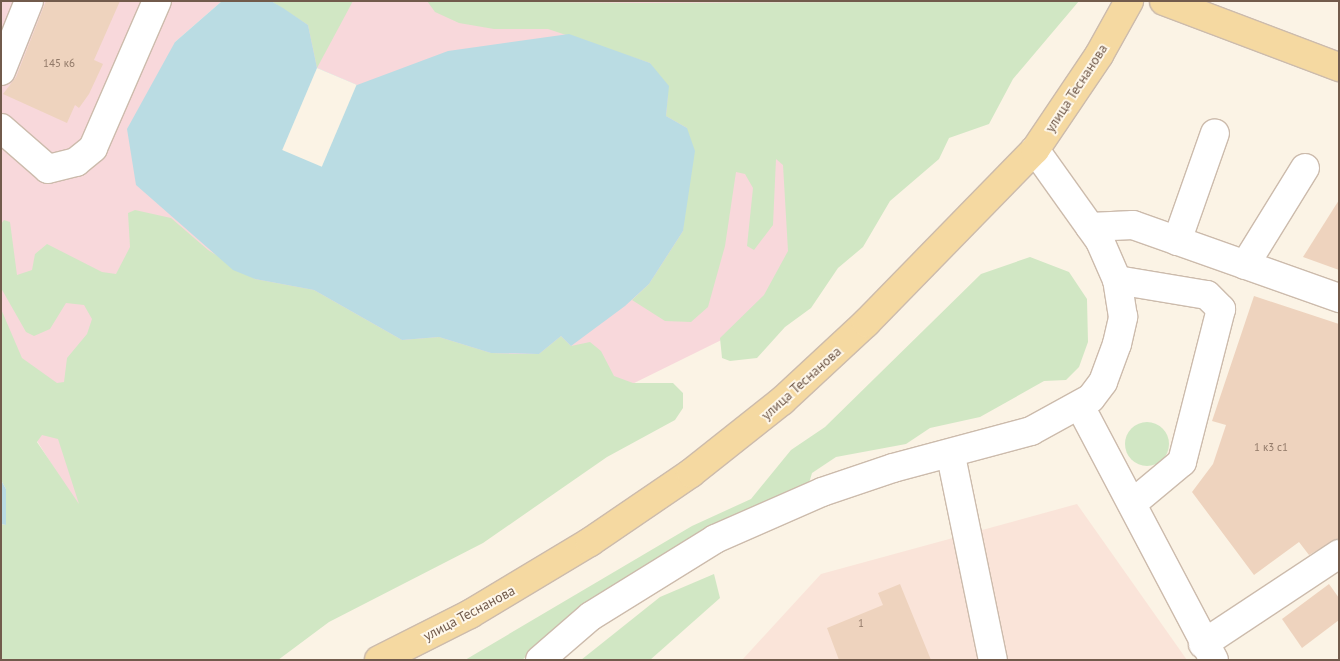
<!DOCTYPE html>
<meta charset="utf-8">
<style>
body{margin:0}
#map{position:relative;width:1340px;height:661px;overflow:hidden;background:#fbf3e5;font-family:"PT Sans",sans-serif}
div>[style]{position:absolute}
.commercial>*{inset:0;background:#fae4d9}
.medical>*{inset:0;background:#f8d8db}
.green>*{inset:0;background:#d1e7c4}
.round{border-radius:50%}
.water>*{inset:0;background:#badce3}
.pier>*{inset:0;background:#fbf3e5;transform-origin:0 0}
.building>*{inset:0;background:#eed3be}
.roads{filter:drop-shadow(1px 0 #ccbbac) drop-shadow(-1px 0 #ccbbac) drop-shadow(0 1px #ccbbac) drop-shadow(0 -1px #ccbbac)}
.minor>*{height:28px;margin:-14px;padding:0 14px;transform-origin:14px;border-radius:14px;background:#fff}
.major>*{height:28px;margin:-14px;padding:0 14px;transform-origin:14px;border-radius:14px;background:#f5d9a1}
span{translate:-50% -50%;white-space:nowrap;text-align:center;line-height:1.15;-webkit-text-stroke:4px #fef7ea;paint-order:stroke}
.number-label{font-size:11px;color:#917968}
.number-label span{-webkit-text-stroke-width:0}
.street-label{font-size:14px;color:#725b4c}
.frame{position:absolute;inset:0;border:2px solid #725b4c;pointer-events:none}
</style>
<div id="map">
<div class="commercial">
<i style="clip-path:polygon(1077px 504px,1187px 660px,742px 660px,821px 574px)"></i>
</div>
<div class="medical">
<i style="clip-path:polygon(1px 1px,222px 1px,175px 42px,357px 85px,317px 68px,283px 8px,271px 1px,1016px 1px,766px 318px,476px 461px,156px 632px,1px 383px)"></i>
</div>
<div class="green">
<i style="clip-path:polygon(271px 1px,353px 1px,317px 68px,308px 25px)"></i>
<i style="clip-path:polygon(427px 1px,642px 3px,1079px 1px,1013px 79px,989px 124px,949px 138px,939px 159px,890px 201px,863px 247px,838px 268px,811px 308px,785px 327px,757px 358px,730px 361px,722px 358px,720px 338px,764px 295px,788px 251px,783px 165px,776px 159px,773px 225px,754px 250px,747px 246px,753px 188px,745px 174px,736px 172px,725px 246px,708px 307px,691px 322px,665px 321px,632px 300px,649px 284px,683px 231px,687px 128px,666px 116px,668px 94px,650px 63px,548px 29px,494px 29px,459px 23px,435px 12px)"></i>
<i style="clip-path:polygon(evenodd,135px 210px,171px 218px,208px 250px,255px 279px,314px 290px,402px 340px,439px 337px,491px 353px,514px 354px,539px 354px,561px 336px,571px 346px,590px 342px,601px 351px,614px 376px,633px 383px,673px 383px,683px 393px,683px 408px,675px 420px,607px 457px,483px 543px,329px 622px,278px 660px,1px 660px,1px 524px,6px 525px,6px 489px,1px 480px,1px 309px,22px 358px,57px 383px,64px 382px,67px 358px,87px 334px,92px 319px,84px 305px,66px 303px,50px 329px,34px 336px,26px 332px,1px 288px,1px 224px,4px 220px,10px 222px,17px 275px,32px 270px,35px 254px,47px 244px,102px 272px,116px 274px,130px 247px,128px 213px,135px 210px,42px 435px,58px 439px,79px 504px,37px 442px,42px 435px)"></i>
<i style="clip-path:polygon(1030px 257px,1069px 272px,1087px 299px,1088px 342px,1079px 367px,1066px 380px,1044px 381px,980px 417px,930px 428px,906px 444px,836px 457px,812px 473px,807px 490px,545px 640px,522px 660px,465px 660px,692px 526px,751px 499px,791px 450px,825px 427px,981px 274px)"></i>
<i class="round" style="left:1125px;top:422px;width:44px;height:44px"></i>
<i style="clip-path:polygon(714px 574px,720px 598px,650px 660px,581px 660px,660px 597px)"></i>
</div>
<div class="water">
<i style="clip-path:polygon(222px 1px,271px 1px,283px 8px,308px 25px,317px 68px,357px 85px,448px 51px,569px 34px,650px 63px,669px 86px,666px 116px,687px 128px,695px 151px,683px 231px,649px 284px,625px 306px,571px 346px,561px 336px,539px 354px,491px 353px,439px 337px,402px 340px,314px 290px,255px 279px,233px 270px,136px 185px,127px 129px,175px 42px)"></i>
<i style="clip-path:polygon(1px 480px,6px 489px,6px 525px,1px 524px)"></i>
</div>
<div class="pier">
<i style="left:317px;top:68px;width:43px;height:89px;rotate:23deg"></i>
</div>
<div class="building">
<i style="clip-path:polygon(46px 1px,120px 1px,94px 60px,103px 64px,89px 94px,79px 108px,75px 105px,67px 123px,3px 94px,16px 77px)"></i>
<i style="clip-path:polygon(1339px 200px,1339px 270px,1303px 257px)"></i>
<i style="clip-path:polygon(1254px 296px,1339px 324px,1339px 538px,1309px 555px,1299px 542px,1254px 575px,1192px 492px,1213px 464px,1226px 425px,1212px 421px)"></i>
<i style="clip-path:polygon(900px 584px,931px 660px,839px 660px,827px 628px,883px 605px,878px 593px)"></i>
<i style="clip-path:polygon(1329px 584px,1339px 598px,1339px 620px,1302px 648px,1282px 619px)"></i>
</div>
<div class="roads">
<div class="minor">
<i style="left:1px;top:71px;width:75px;rotate:-68.2deg"></i>
<i style="left:1px;top:128px;width:62px;rotate:41.1deg"></i>
<i style="left:48px;top:169px;width:29px;rotate:-14deg"></i>
<i style="left:76px;top:162px;width:22px;rotate:-39deg"></i>
<i style="left:93px;top:148px;width:160px;rotate:-66.5deg"></i>
<i style="left:1090px;top:227px;width:43px;rotate:-2.7deg"></i>
<i style="left:1133px;top:225px;width:219px;rotate:19.5deg"></i>
<i style="left:1177px;top:241px;width:114px;rotate:-70.6deg"></i>
<i style="left:1245px;top:265px;width:114px;rotate:-58.3deg"></i>
<i style="left:1117px;top:280px;width:91px;rotate:9.5deg"></i>
<i style="left:1207px;top:295px;width:20px;rotate:45deg"></i>
<i style="left:1221px;top:309px;width:158px;rotate:104.3deg"></i>
<i style="left:1182px;top:462px;width:64px;rotate:140.1deg"></i>
<i style="left:1080px;top:406px;width:287px;rotate:62.2deg"></i>
<i style="left:951px;top:456px;width:208px;rotate:78.4deg"></i>
<i style="left:1203px;top:644px;width:163px;rotate:-33.5deg"></i>
<i style="left:540px;top:660px;width:67px;rotate:-40.8deg"></i>
<i style="left:591px;top:616px;width:146px;rotate:-31.8deg"></i>
<i style="left:715px;top:539px;width:117px;rotate:-23.7deg"></i>
<i style="left:822px;top:492px;width:75px;rotate:-18.7deg"></i>
<i style="left:893px;top:468px;width:143px;rotate:-15deg"></i>
<i style="left:1031px;top:431px;width:68px;rotate:-28.8deg"></i>
<i style="left:1091px;top:398px;width:20px;rotate:-53deg"></i>
<i style="left:1103px;top:382px;width:40px;rotate:-69.8deg"></i>
<i style="left:1117px;top:344px;width:28px;rotate:-77deg"></i>
<i style="left:1123px;top:317px;width:37px;rotate:-99deg"></i>
<i style="left:1117px;top:280px;width:43px;rotate:-113.6deg"></i>
<i style="left:1100px;top:241px;width:112px;rotate:-125.5deg"></i>
</div>
<div class="major">
<i style="left:1164px;top:1px;width:187px;rotate:20.7deg"></i>
<i style="left:379px;top:660px;width:102px;rotate:-26.8deg"></i>
<i style="left:470px;top:614px;width:140px;rotate:-31deg"></i>
<i style="left:590px;top:542px;width:122px;rotate:-34.3deg"></i>
<i style="left:691px;top:473px;width:116px;rotate:-38.4deg"></i>
<i style="left:782px;top:401px;width:115px;rotate:-42.9deg"></i>
<i style="left:866px;top:323px;width:242px;rotate:-45.7deg"></i>
<i style="left:1035px;top:150px;width:115px;rotate:-56deg"></i>
<i style="left:1099px;top:55px;width:62px;rotate:-60.9deg"></i>
</div>
</div>
<div class="number-label">
<span style="left:59px;top:63px">145 к6</span>
<span style="left:1271px;top:447px">1 к3 с1</span>
<span style="left:861px;top:623px">1</span>
</div>
<div class="street-label">
<span style="left:1076px;top:88px;rotate:-57deg">улица Теснанова</span>
<span style="left:801px;top:383px;rotate:-42deg">улица Теснанова</span>
<span style="left:469px;top:613px;rotate:-28deg">улица Теснанова</span>
</div>
<div class="frame"></div>
</div>
